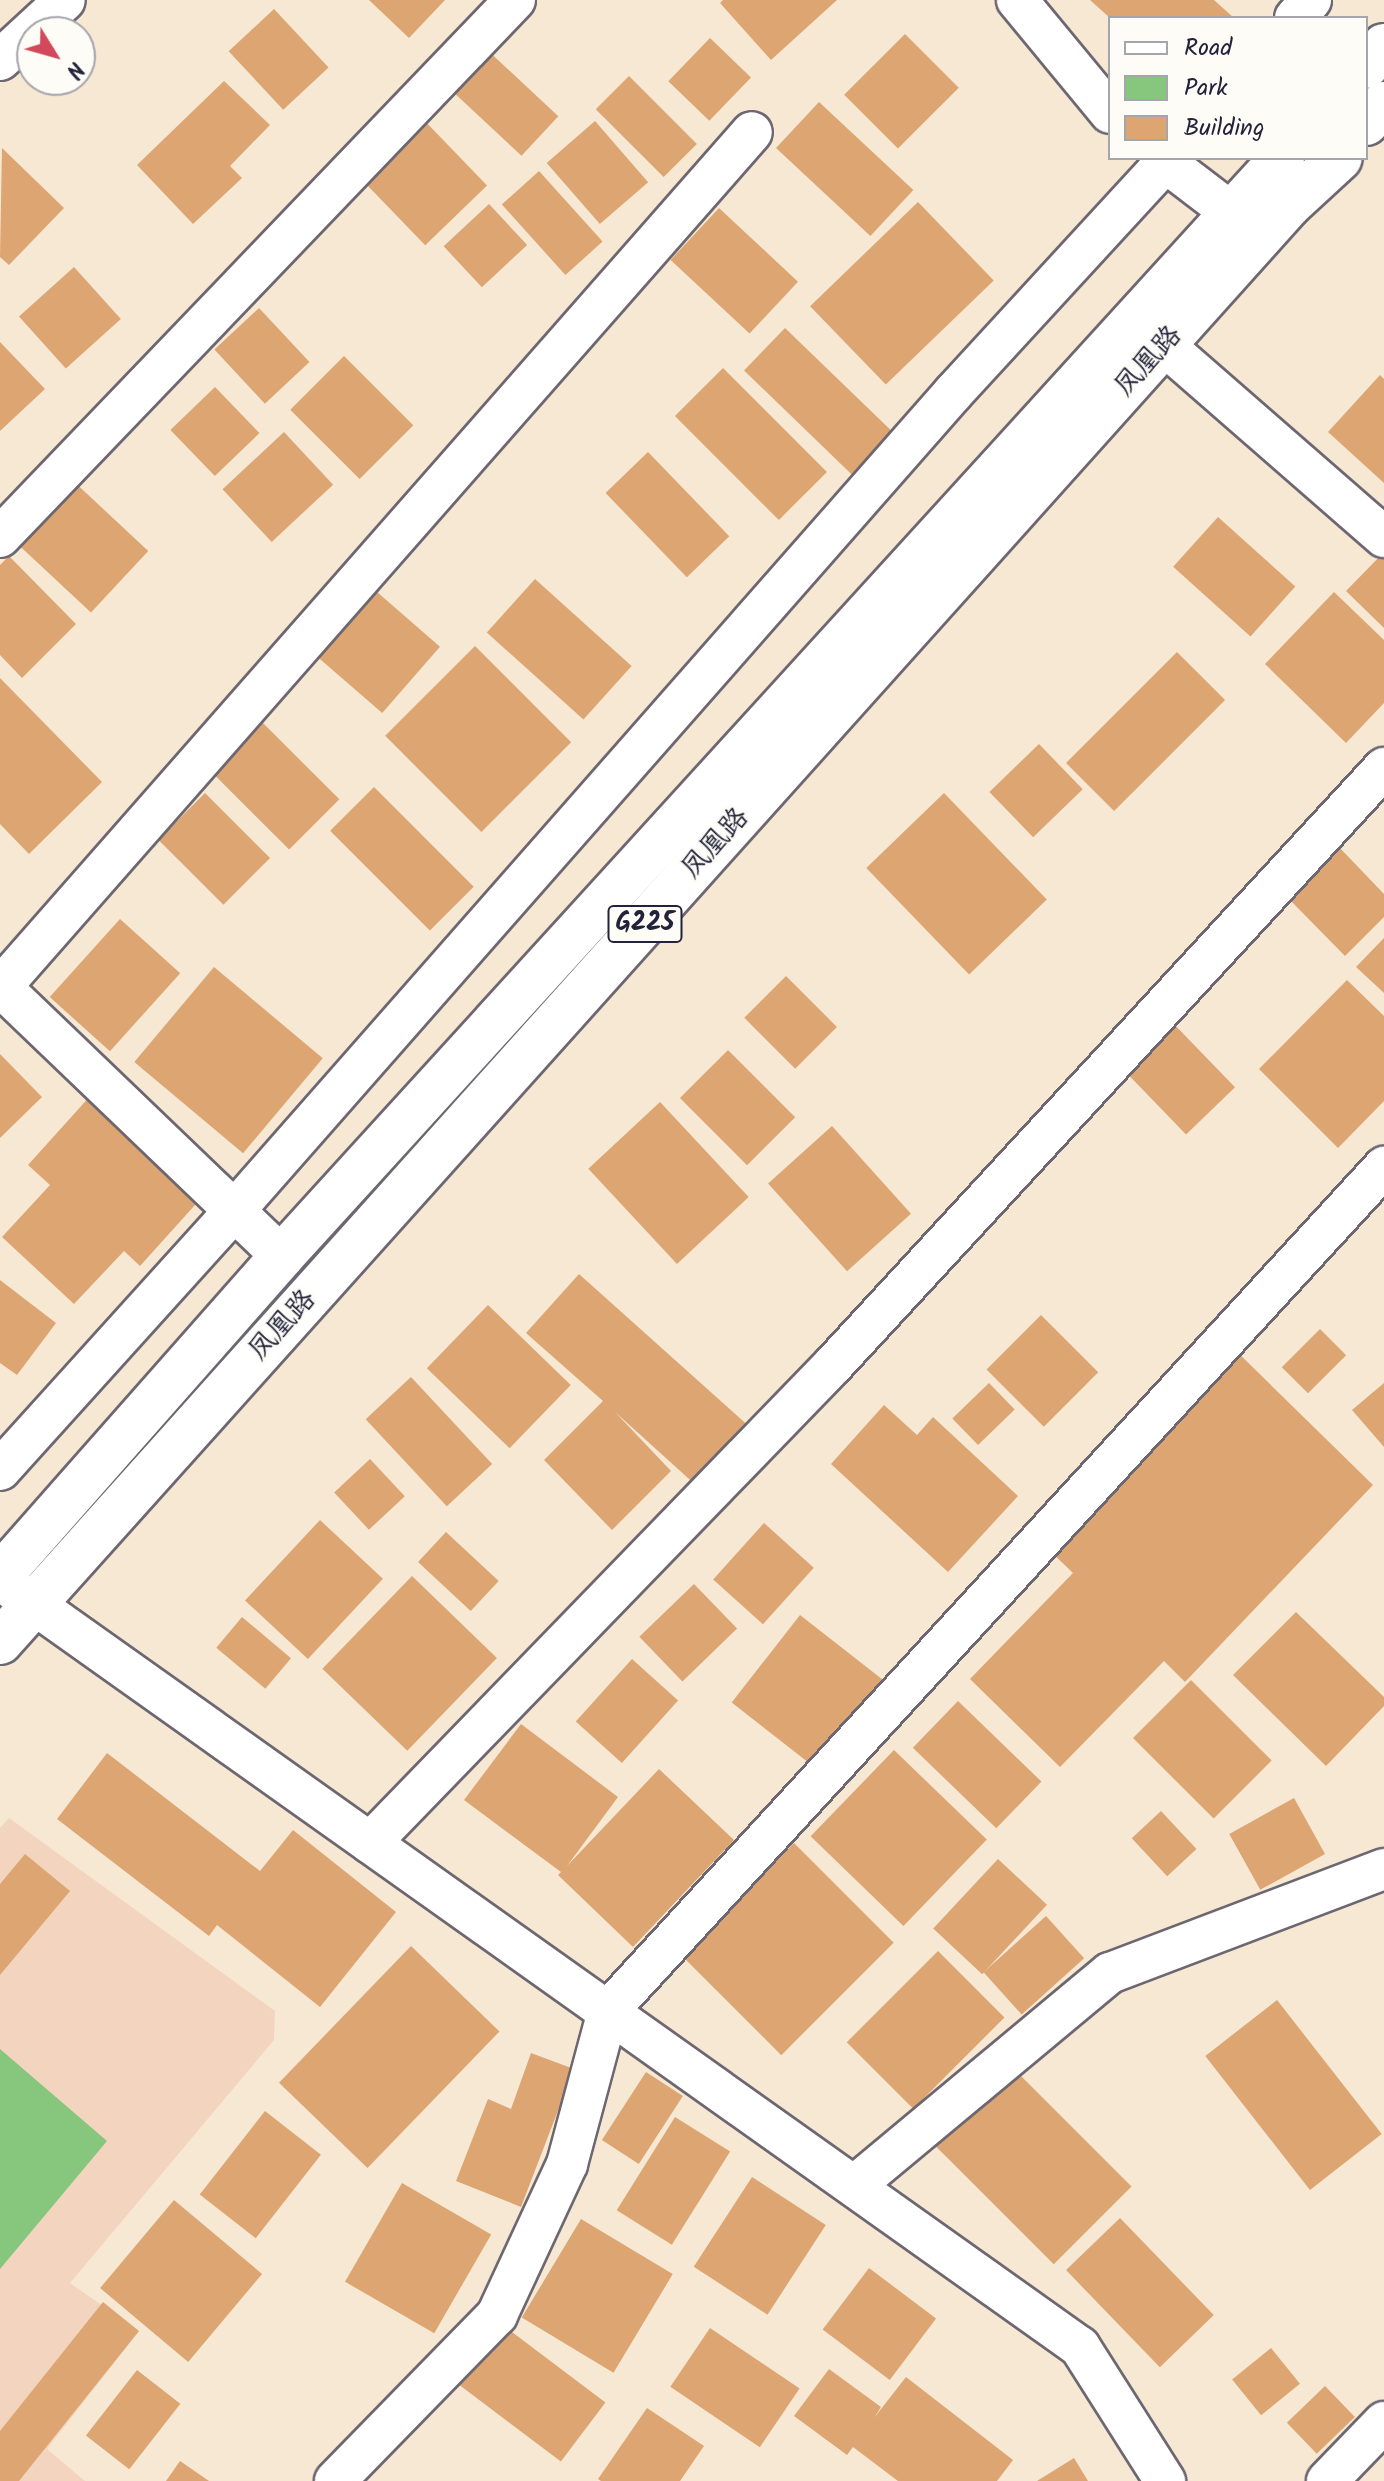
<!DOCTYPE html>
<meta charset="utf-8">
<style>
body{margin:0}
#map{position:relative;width:1384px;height:2481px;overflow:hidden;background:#f7e8d4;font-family:Kalam,"LXGW WenKai TC",sans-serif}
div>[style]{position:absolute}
.built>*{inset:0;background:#f3d4bf}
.green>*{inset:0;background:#87c67d}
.building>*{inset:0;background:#dca572;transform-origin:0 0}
.roads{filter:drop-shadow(2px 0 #6d6771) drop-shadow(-2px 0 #6d6771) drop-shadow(0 2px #6d6771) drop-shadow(0 -2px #6d6771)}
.minor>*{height:40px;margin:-20px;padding:0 20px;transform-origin:20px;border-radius:20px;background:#fff}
.trunk>*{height:44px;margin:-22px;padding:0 22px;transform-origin:22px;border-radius:22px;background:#fff}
span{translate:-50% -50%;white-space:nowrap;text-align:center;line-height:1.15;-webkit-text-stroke:6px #fdfcf7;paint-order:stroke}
.shield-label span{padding:2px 6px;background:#fdfcf7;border:2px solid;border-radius:6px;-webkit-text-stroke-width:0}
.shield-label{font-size:26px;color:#22223b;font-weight:700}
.street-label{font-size:28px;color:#22223b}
.legend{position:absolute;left:1108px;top:16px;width:260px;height:144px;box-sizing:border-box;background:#fdfcf7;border:2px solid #a5a5ac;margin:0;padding:10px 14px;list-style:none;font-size:24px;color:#22223b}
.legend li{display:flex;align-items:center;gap:16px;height:40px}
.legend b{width:40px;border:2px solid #a5a5ac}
.north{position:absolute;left:16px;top:16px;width:80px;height:80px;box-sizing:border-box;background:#fdfcf7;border:2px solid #a5a5ac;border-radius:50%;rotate:127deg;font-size:22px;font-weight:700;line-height:32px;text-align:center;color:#22223b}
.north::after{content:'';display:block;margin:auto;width:28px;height:36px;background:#d1495b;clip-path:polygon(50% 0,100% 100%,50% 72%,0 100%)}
</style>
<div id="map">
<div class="built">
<i style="clip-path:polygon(9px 1818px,275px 2011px,274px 2040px,70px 2283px,139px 2331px,47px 2449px,85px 2481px,0 2481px,0 1828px)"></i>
</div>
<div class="green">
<i style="clip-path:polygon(0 2049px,107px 2141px,0 2269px)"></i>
</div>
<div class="building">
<i style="clip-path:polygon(369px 0,445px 0,409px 38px)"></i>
<i style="clip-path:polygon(723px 0,837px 0,771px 60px,720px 3px)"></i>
<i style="clip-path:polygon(1090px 0,1214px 0,1234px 18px,1110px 18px)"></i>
<i style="left:274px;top:9px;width:80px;height:62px;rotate:47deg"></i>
<i style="left:905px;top:34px;width:76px;height:86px;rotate:45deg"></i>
<i style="left:710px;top:38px;width:57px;height:60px;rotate:44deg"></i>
<i style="left:483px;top:46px;width:103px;height:54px;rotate:43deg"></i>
<i style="left:629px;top:76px;width:96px;height:47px;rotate:45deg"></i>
<i style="clip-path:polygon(224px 81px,270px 125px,230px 166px,242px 178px,193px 224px,137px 165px)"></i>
<i style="left:819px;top:102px;width:129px;height:63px;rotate:43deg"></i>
<i style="left:419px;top:115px;width:98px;height:86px;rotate:46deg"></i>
<i style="left:595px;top:121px;width:81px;height:64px;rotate:49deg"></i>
<i style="clip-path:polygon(2px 148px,64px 208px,9px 265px,0 257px)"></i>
<i style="left:539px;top:171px;width:95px;height:50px;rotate:48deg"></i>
<i style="left:918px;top:202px;width:109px;height:150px;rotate:46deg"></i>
<i style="left:489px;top:204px;width:56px;height:62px;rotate:47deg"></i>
<i style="left:719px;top:208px;width:108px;height:71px;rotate:43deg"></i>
<i style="left:74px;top:267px;width:70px;height:74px;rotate:48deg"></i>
<i style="left:259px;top:308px;width:74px;height:61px;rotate:47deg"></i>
<i style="left:785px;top:328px;width:153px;height:59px;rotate:44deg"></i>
<i style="clip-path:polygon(0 342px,45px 389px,0 431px)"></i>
<i style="left:344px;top:356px;width:98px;height:76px;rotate:45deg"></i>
<i style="left:723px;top:368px;width:147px;height:68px;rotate:45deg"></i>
<i style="clip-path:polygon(1380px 375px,1384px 379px,1384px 483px,1328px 432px)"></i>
<i style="left:215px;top:387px;width:64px;height:62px;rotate:46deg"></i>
<i style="left:284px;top:432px;width:72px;height:84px;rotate:47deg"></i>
<i style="left:648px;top:452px;width:117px;height:59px;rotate:46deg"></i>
<i style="left:70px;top:478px;width:107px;height:84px;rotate:43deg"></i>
<i style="left:1218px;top:517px;width:104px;height:67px;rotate:42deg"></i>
<i style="clip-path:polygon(1384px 552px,1384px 628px,1346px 591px)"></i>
<i style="clip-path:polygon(9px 556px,76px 624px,22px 678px,0 655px,0 565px)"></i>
<i style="left:535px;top:579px;width:130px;height:72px;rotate:42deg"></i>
<i style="left:369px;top:585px;width:94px;height:88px;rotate:41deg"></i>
<i style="clip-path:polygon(1334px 592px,1384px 640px,1384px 703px,1346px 743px,1265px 664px)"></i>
<i style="left:475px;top:646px;width:136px;height:127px;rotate:45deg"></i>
<i style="left:1177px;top:652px;width:68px;height:157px;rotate:45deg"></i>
<i style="clip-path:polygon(0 678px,102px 782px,29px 854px,0 824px)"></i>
<i style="left:263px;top:723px;width:108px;height:71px;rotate:45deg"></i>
<i style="left:1039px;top:744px;width:63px;height:69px;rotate:46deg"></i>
<i style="left:374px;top:787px;width:141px;height:62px;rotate:45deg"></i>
<i style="left:205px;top:793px;width:92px;height:66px;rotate:45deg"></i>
<i style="left:944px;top:793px;width:148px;height:108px;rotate:46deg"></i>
<i style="clip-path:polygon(1338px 846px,1384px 894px,1384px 917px,1345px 956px,1287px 897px)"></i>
<i style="left:120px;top:919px;width:81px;height:105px;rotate:42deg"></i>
<i style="clip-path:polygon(1384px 938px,1384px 993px,1356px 967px)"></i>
<i style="left:214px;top:967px;width:142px;height:124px;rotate:40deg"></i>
<i style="left:786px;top:976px;width:72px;height:59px;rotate:45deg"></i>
<i style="clip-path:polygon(1347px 980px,1384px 1016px,1384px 1101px,1338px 1148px,1259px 1069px)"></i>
<i style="left:1169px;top:1019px;width:95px;height:68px;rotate:46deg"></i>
<i style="left:728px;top:1050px;width:95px;height:68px;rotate:45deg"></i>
<i style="clip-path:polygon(0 1054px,42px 1097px,0 1138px)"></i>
<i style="clip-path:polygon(92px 1094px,204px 1195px,140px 1266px,124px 1251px,74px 1304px,2px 1237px,50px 1185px,28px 1165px)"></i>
<i style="left:660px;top:1102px;width:130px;height:98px;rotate:47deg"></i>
<i style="left:832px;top:1126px;width:118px;height:86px;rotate:48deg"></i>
<i style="clip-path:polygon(579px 1274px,752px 1429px,699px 1488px,615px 1412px,671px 1471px,612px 1530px,544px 1460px,603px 1401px,526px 1333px)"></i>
<i style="clip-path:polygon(0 1280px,56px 1323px,17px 1375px,0 1363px)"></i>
<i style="left:488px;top:1305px;width:115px;height:88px;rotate:44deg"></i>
<i style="left:1041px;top:1315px;width:81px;height:77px;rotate:45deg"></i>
<i style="left:1320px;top:1329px;width:37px;height:54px;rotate:45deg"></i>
<i style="clip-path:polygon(1228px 1343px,1373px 1485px,1185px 1682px,1164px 1661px,1060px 1767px,970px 1679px,1073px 1573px,1047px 1548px)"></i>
<i style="left:411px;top:1377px;width:119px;height:62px;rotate:47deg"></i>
<i style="left:989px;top:1383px;width:37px;height:51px;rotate:46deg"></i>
<i style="clip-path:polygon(1384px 1383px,1384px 1447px,1352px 1410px)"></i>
<i style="clip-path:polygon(884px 1405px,917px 1435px,933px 1417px,1018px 1496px,948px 1572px,831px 1464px)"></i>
<i style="left:370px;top:1459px;width:51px;height:49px;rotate:47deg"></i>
<i style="left:320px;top:1520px;width:86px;height:110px;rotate:43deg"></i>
<i style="left:764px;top:1523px;width:67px;height:76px;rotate:42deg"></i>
<i style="left:446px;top:1532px;width:72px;height:41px;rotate:43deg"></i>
<i style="left:412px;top:1576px;width:118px;height:129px;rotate:44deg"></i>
<i style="left:694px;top:1584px;width:62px;height:76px;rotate:46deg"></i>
<i style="clip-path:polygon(1296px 1612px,1384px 1697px,1384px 1706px,1326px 1766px,1233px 1675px)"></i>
<i style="left:800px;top:1615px;width:112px;height:111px;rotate:38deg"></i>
<i style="left:242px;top:1617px;width:64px;height:40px;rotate:40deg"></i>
<i style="left:632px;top:1659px;width:62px;height:84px;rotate:42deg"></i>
<i style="left:1191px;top:1680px;width:114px;height:82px;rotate:45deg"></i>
<i style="left:958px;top:1701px;width:116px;height:65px;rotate:44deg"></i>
<i style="clip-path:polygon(521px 1724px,618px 1797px,567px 1866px,659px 1769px,734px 1840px,633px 1947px,558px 1875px,561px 1872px,464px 1800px)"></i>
<i style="left:894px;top:1750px;width:129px;height:120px;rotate:44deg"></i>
<i style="clip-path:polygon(107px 1753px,260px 1871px,293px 1830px,396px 1912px,320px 2007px,217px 1925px,209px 1936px,57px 1819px)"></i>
<i style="left:1294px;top:1798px;width:64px;height:74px;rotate:61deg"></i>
<i style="left:1161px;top:1811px;width:52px;height:40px;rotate:47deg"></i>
<i style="left:794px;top:1843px;width:141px;height:159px;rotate:45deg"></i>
<i style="clip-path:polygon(25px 1854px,70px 1891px,0 1975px,0 1884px)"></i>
<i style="left:998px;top:1859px;width:67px;height:95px;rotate:43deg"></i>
<i style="left:1046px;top:1916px;width:57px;height:84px;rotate:48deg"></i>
<i style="left:411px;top:1946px;width:123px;height:190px;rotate:44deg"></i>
<i style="left:938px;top:1951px;width:94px;height:129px;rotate:45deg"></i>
<i style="left:1277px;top:2000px;width:170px;height:91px;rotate:52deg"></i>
<i style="clip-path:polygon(531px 2053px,574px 2069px,521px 2207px,456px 2181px,488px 2099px,511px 2109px)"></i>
<i style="left:1012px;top:2067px;width:169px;height:110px;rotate:45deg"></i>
<i style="left:646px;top:2072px;width:44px;height:81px;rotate:33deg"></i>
<i style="left:265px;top:2111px;width:71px;height:106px;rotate:38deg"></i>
<i style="left:675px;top:2117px;width:65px;height:110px;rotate:32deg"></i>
<i style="left:752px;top:2177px;width:88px;height:107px;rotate:33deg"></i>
<i style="left:402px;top:2183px;width:103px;height:114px;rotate:30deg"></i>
<i style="left:174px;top:2200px;width:115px;height:115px;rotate:40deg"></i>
<i style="left:1120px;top:2218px;width:135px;height:75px;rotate:46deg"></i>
<i style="left:581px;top:2219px;width:107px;height:115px;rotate:31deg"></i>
<i style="left:869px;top:2268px;width:84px;height:77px;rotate:37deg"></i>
<i style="clip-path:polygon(103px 2302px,139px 2331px,19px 2481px,0 2481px,0 2431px)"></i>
<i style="left:500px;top:2323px;width:132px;height:74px;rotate:37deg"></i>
<i style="left:710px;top:2328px;width:108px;height:71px;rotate:34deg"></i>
<i style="left:1271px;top:2348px;width:46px;height:50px;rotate:51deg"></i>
<i style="clip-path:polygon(829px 2369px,881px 2407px,874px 2418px,906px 2377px,1013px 2460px,997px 2481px,898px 2481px,853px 2447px,847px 2455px,794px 2416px)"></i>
<i style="left:137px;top:2370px;width:55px;height:83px;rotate:38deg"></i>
<i style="left:1325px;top:2386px;width:43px;height:53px;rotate:46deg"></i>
<i style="clip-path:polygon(647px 2408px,704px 2446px,680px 2481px,601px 2481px,598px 2479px)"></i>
<i style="clip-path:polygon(1074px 2458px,1088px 2481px,1037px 2481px)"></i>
<i style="clip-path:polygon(180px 2461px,209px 2481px,166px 2481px)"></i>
</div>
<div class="roads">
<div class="minor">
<i style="left:1017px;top:0;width:146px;rotate:50.5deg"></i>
<i style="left:1295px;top:18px;width:24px;rotate:-48deg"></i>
<i style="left:0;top:60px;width:88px;rotate:-42.7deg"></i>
<i style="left:1160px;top:158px;width:91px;rotate:37.4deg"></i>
<i style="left:1164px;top:345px;width:292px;rotate:41.1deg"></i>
<i style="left:0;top:537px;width:744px;rotate:-46.2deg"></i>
<i style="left:0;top:986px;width:390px;rotate:43.8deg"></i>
<i style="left:0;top:988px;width:1139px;rotate:-48.7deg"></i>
<i style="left:0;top:1470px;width:349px;rotate:-47.9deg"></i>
<i style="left:234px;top:1211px;width:1090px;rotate:-48.68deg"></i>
<i style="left:954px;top:392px;width:318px;rotate:-47.4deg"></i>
<i style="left:7px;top:1585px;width:1316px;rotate:35.38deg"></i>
<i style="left:1080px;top:2347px;width:159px;rotate:57.6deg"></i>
<i style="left:370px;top:1843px;width:667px;rotate:-45.91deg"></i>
<i style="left:834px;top:1364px;width:811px;rotate:-47.3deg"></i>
<i style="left:854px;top:2186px;width:333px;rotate:-39.8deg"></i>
<i style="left:1110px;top:1973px;width:293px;rotate:-20.8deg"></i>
<i style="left:335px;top:2481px;width:232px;rotate:-45.7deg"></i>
<i style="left:497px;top:2315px;width:166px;rotate:-65.1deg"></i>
<i style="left:567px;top:2164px;width:158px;rotate:-75deg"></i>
<i style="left:608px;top:2011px;width:1147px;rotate:-47.4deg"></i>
<i style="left:1327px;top:2481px;width:82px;rotate:-46deg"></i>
</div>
<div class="trunk">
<i style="left:1366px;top:66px;width:27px;rotate:-48deg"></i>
<i style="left:1366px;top:123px;width:26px;rotate:-47deg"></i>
<i style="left:0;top:1576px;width:427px;rotate:-48.6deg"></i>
<i style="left:282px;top:1256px;width:1485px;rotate:-47.67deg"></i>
<i style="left:0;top:1642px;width:1930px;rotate:-48.11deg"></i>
<i style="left:1289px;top:205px;width:69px;rotate:-42.7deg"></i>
</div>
</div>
<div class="shield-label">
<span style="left:645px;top:924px">G225</span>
</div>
<div class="street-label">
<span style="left:1149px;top:362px;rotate:-48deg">凤凰路</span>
<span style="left:716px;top:844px;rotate:-48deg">凤凰路</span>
<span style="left:283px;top:1326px;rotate:-48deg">凤凰路</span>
</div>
<ul class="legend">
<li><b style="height:10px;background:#fff"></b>Road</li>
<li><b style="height:22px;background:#87c67d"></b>Park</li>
<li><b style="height:22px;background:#dca572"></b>Building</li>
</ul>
<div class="north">N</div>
</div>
